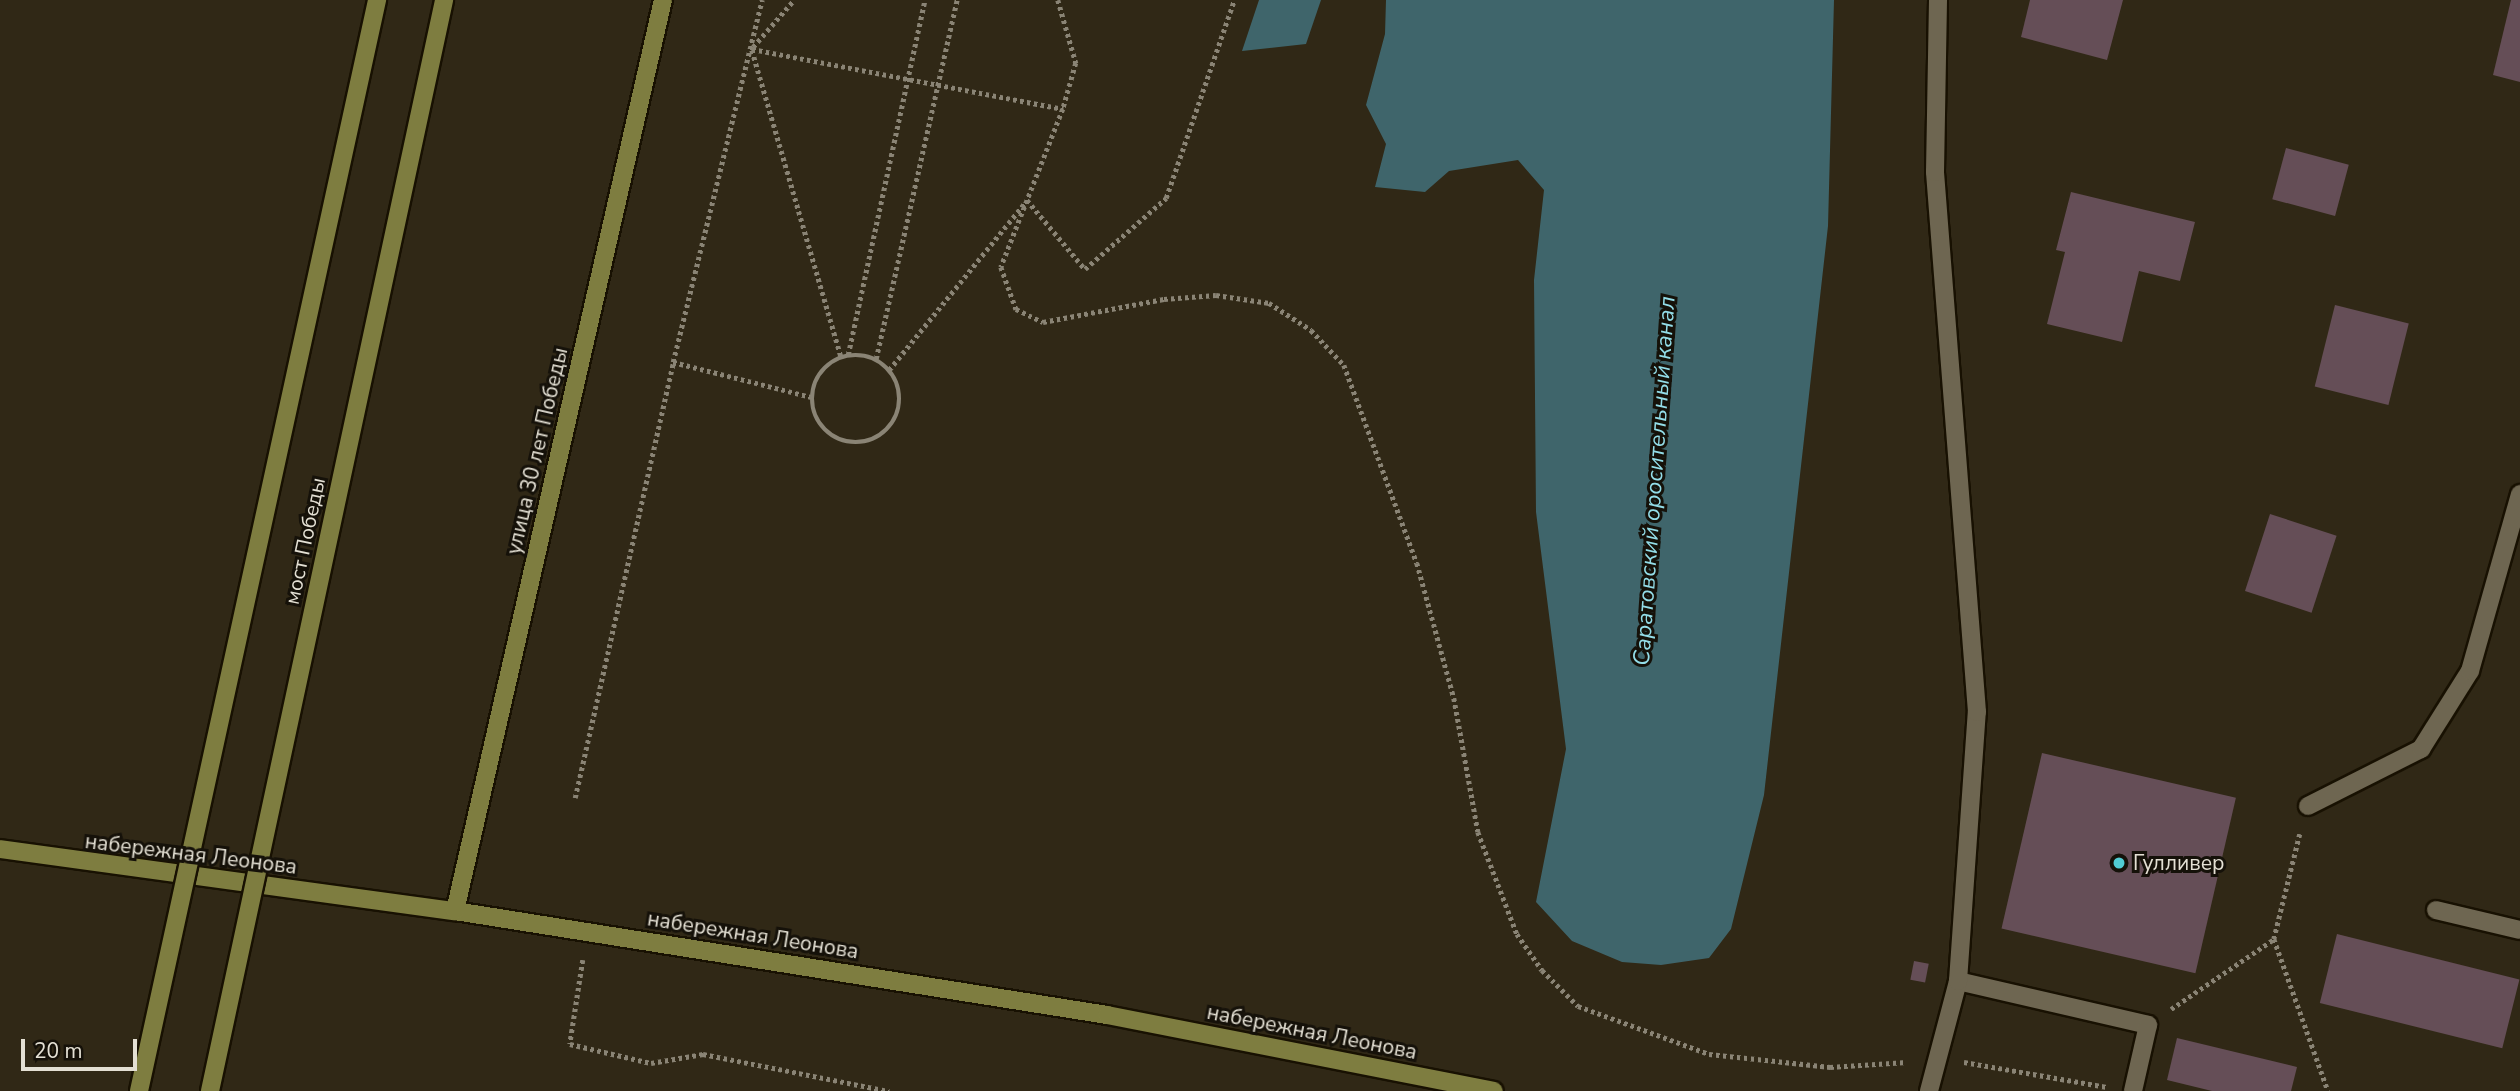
<!DOCTYPE html>
<meta charset="utf-8">
<style>
body{margin:0}
#map{position:relative;width:2520px;height:1091px;overflow:hidden;background:#302816;font-family:"Nunito Sans",sans-serif}
div>[style]{position:absolute}
.water>*{inset:0;background:#3f656b}
.building>*{inset:0;background:#654e57;transform-origin:0 0}
.path>*{height:4.5px;margin-top:-2.25px;transform-origin:0;background:repeating-linear-gradient(90deg,#8a8475 0 3.5px,transparent 0 7px)}
.path>.ring{margin:-2.25px;padding:0;box-sizing:content-box;background:none;border:4.5px solid #8a8475;border-radius:50%}
.roads{filter:drop-shadow(2px 0 #181102) drop-shadow(-2px 0 #181102) drop-shadow(0 2px #181102) drop-shadow(0 -2px #181102)}
.service>*{height:18px;margin:-9px;padding:0 9px;transform-origin:9px;border-radius:9px;background:#6e6651}
.secondary>*{height:18px;margin:-9px;padding:0 9px;transform-origin:9px;border-radius:9px;background:#7e7d40}
.bridges{filter:drop-shadow(2px 0 #181102) drop-shadow(-2px 0 #181102) drop-shadow(0 2px #181102) drop-shadow(0 -2px #181102)}
.secondary-bridge>*{height:18px;margin:-9px;padding:0 9px;transform-origin:9px;border-radius:9px;background:#7e7d40}
.dots>*{width:19px;height:19px;translate:-50% -50%;box-sizing:border-box;border:4px solid #151109;border-radius:50%}
span{translate:-50% -50%;white-space:nowrap;text-align:center;line-height:1.15;-webkit-text-stroke:6px #151109;paint-order:stroke}
.street-label{font-size:21px;color:#e4e0d4}
.poi-label{font-size:21px;color:#e4e0d4}
.left{translate:0 -50%;text-align:left}
.water-label{font-size:23px;color:#93dde8;font-style:italic}
.scale{position:absolute;left:21px;top:1039px;width:116px;height:32px;box-sizing:border-box;border:4px solid #e4e0d4;border-top:0;padding-left:9px;font-size:21px;line-height:24px;white-space:nowrap;color:#e4e0d4;-webkit-text-stroke:5px #151109;paint-order:stroke}
</style>
<div id="map">
<div class="water">
<i style="clip-path:polygon(1259px 0,1321px 0,1306px 44px,1242px 51px)"></i>
<i style="clip-path:polygon(1386px 0,1834px 0,1828px 226px,1764px 795px,1731px 929px,1709px 958px,1661px 965px,1622px 962px,1572px 941px,1536px 902px,1566px 749px,1536px 512px,1534px 280px,1544px 190px,1518px 160px,1449px 171px,1425px 192px,1375px 187px,1386px 144px,1366px 105px,1385px 34px)"></i>
</div>
<div class="building">
<i style="clip-path:polygon(2030px 0,2123px 0,2107px 60px,2021px 37px)"></i>
<i style="clip-path:polygon(2511px 0,2520px 0,2520px 82px,2493px 75px)"></i>
<i style="left:2286px;top:148px;width:65px;height:53px;rotate:15deg"></i>
<i style="clip-path:polygon(2071px 192px,2195px 222px,2180px 281px,2139px 271px,2122px 342px,2047px 324px,2065px 252px,2056px 250px)"></i>
<i style="left:2335px;top:305px;width:76px;height:84px;rotate:14deg"></i>
<i style="left:2270px;top:514px;width:70px;height:81px;rotate:18deg"></i>
<i style="left:2042px;top:753px;width:199px;height:180px;rotate:13deg"></i>
<i style="left:2337px;top:934px;width:188px;height:71px;rotate:14deg"></i>
<i style="left:1914px;top:961px;width:15px;height:19px;rotate:11deg"></i>
<i style="clip-path:polygon(2177px 1038px,2297px 1067px,2291px 1091px,2212px 1091px,2167px 1080px)"></i>
</div>
<div class="path">
<i style="left:1058px;top:0;width:66px;rotate:74.1deg"></i>
<i style="left:1076px;top:63px;width:48px;rotate:105.8deg"></i>
<i style="left:1063px;top:109px;width:170px;rotate:111.4deg"></i>
<i style="left:1001px;top:267px;width:45px;rotate:70.3deg"></i>
<i style="left:1016px;top:309px;width:30px;rotate:26deg"></i>
<i style="left:1043px;top:322px;width:123px;rotate:-10.8deg"></i>
<i style="left:1164px;top:299px;width:52px;rotate:-4.4deg"></i>
<i style="left:1216px;top:295px;width:54px;rotate:8.6deg"></i>
<i style="left:1269px;top:303px;width:50px;rotate:32.7deg"></i>
<i style="left:1311px;top:330px;width:48px;rotate:46.7deg"></i>
<i style="left:1344px;top:365px;width:211px;rotate:69.8deg"></i>
<i style="left:1417px;top:563px;width:140px;rotate:74.7deg"></i>
<i style="left:1454px;top:698px;width:136px;rotate:79.8deg"></i>
<i style="left:1478px;top:832px;width:109px;rotate:69.1deg"></i>
<i style="left:1517px;top:934px;width:44px;rotate:55.2deg"></i>
<i style="left:1542px;top:970px;width:51px;rotate:45deg"></i>
<i style="left:1578px;top:1006px;width:140px;rotate:20.1deg"></i>
<i style="left:1709px;top:1054px;width:122px;rotate:6.1deg"></i>
<i style="left:1830px;top:1067px;width:77px;rotate:-3.7deg"></i>
<i style="left:753px;top:47px;width:62px;rotate:-48.9deg"></i>
<i style="left:752px;top:49px;width:317px;rotate:10.9deg"></i>
<i style="left:752px;top:50px;width:320px;rotate:73.8deg"></i>
<i style="left:1027px;top:200px;width:90px;rotate:50deg"></i>
<i style="left:1085px;top:269px;width:108px;rotate:-41.2deg"></i>
<i style="left:1166px;top:198px;width:209px;rotate:-71deg"></i>
<i class="ring" style="left:812px;top:355px;width:83.5px;height:83.5px"></i>
<i style="left:848px;top:355px;width:363px;rotate:-77.8deg"></i>
<i style="left:876px;top:359px;width:368px;rotate:-77.3deg"></i>
<i style="left:673px;top:362px;width:142px;rotate:14.2deg"></i>
<i style="left:889px;top:370px;width:214px;rotate:-50.9deg"></i>
<i style="left:575px;top:798px;width:447px;rotate:-77.3deg"></i>
<i style="left:673px;top:362px;width:373px;rotate:-76.2deg"></i>
<i style="left:2300px;top:834px;width:108px;rotate:103.9deg"></i>
<i style="left:2274px;top:939px;width:161px;rotate:70.4deg"></i>
<i style="left:583px;top:960px;width:85px;rotate:98.8deg"></i>
<i style="left:570px;top:1044px;width:83px;rotate:13.2deg"></i>
<i style="left:651px;top:1063px;width:53px;rotate:-9.8deg"></i>
<i style="left:703px;top:1054px;width:190px;rotate:11.3deg"></i>
<i style="left:2171px;top:1009px;width:125px;rotate:-34.2deg"></i>
<i style="left:1964px;top:1062px;width:145px;rotate:9.9deg"></i>
</div>
<div class="roads">
<div class="service">
<i style="left:2308px;top:806px;width:127px;rotate:-26.8deg"></i>
<i style="left:2421px;top:749px;width:92px;rotate:-57.9deg"></i>
<i style="left:2470px;top:671px;width:184px;rotate:-74.2deg"></i>
<i style="left:2436px;top:910px;width:86px;rotate:13.4deg"></i>
<i style="left:1958px;top:981px;width:195px;rotate:13deg"></i>
<i style="left:2148px;top:1025px;width:68px;rotate:102.8deg"></i>
<i style="left:1929px;top:1091px;width:114px;rotate:-75.2deg"></i>
<i style="left:1958px;top:981px;width:270px;rotate:-86deg"></i>
<i style="left:1977px;top:712px;width:542px;rotate:-94.45deg"></i>
<i style="left:1935px;top:172px;width:172px;rotate:-89deg"></i>
</div>
<div class="secondary">
<i style="left:0;top:849px;width:459px;rotate:7.8deg"></i>
<i style="left:455px;top:911px;width:660px;rotate:9.06deg"></i>
<i style="left:1107px;top:1015px;width:394px;rotate:11.1deg"></i>
<i style="left:455px;top:911px;width:934px;rotate:-77.14deg"></i>
</div>
</div>
<div class="bridges">
<div class="secondary-bridge">
<i style="left:139px;top:1091px;width:1117px;rotate:-77.69deg"></i>
<i style="left:210px;top:1091px;width:1116px;rotate:-77.89deg"></i>
</div>
</div>
<div class="dots">
<i style="left:2119px;top:863px;background:#51ccd4"></i>
</div>
<div class="street-label">
<span style="left:537px;top:451px;rotate:-77deg">улица 30 лет Победы</span>
<span style="left:305px;top:541px;rotate:-78deg">мост Победы</span>
<span style="left:191px;top:854px;rotate:7deg">набережная Леонова</span>
<span style="left:753px;top:935px;rotate:9deg">набережная Леонова</span>
<span style="left:1312px;top:1032px;rotate:11deg">набережная Леонова</span>
</div>
<div class="poi-label">
<span class="left" style="left:2133px;top:863px">Гулливер</span>
</div>
<div class="water-label">
<span style="left:1655px;top:481px;rotate:-86deg">Саратовский оросительный канал</span>
</div>
<div class="scale">20 m</div>
</div>
